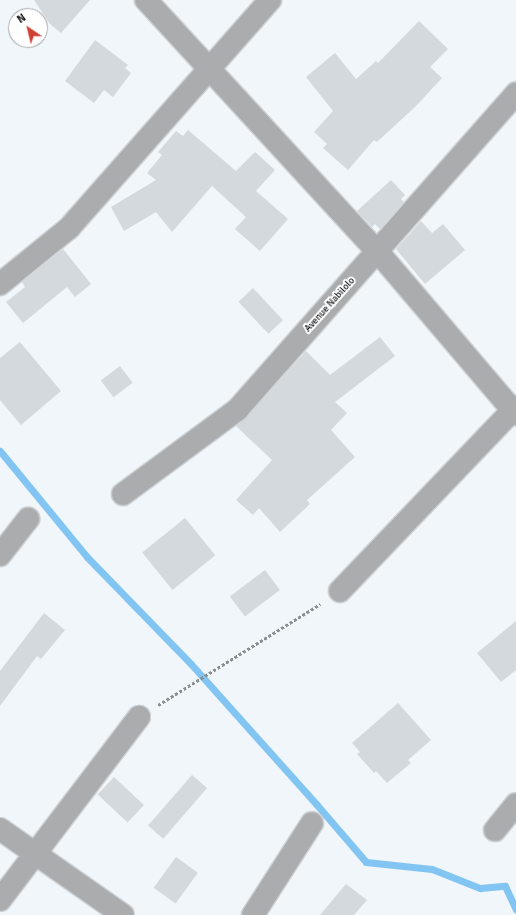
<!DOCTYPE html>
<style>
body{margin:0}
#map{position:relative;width:516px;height:915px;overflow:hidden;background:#f0f6fa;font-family:Signika,sans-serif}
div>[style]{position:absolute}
.stream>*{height:7px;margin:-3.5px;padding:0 3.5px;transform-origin:3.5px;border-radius:3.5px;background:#82c5f2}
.building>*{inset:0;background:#d3d9dd;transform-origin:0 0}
.path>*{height:2.5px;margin-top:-1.25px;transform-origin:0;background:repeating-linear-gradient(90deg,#8a8e91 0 3px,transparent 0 5px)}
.roads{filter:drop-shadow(1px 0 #cdd2d6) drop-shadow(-1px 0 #cdd2d6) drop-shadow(0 1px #cdd2d6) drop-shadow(0 -1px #cdd2d6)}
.street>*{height:22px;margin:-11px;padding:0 11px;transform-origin:11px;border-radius:11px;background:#aaacae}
span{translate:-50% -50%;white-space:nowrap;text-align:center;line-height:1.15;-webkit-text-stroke:4px #fff;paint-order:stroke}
.street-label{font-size:10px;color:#151618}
.north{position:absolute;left:8px;top:8px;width:40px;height:40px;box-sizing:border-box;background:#fff;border:1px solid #a1a2a3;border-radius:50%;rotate:325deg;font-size:11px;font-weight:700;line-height:16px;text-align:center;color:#151618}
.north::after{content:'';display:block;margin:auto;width:14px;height:18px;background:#ce4134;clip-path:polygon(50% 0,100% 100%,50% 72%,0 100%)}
</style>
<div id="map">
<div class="stream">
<i style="left:0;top:451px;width:137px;rotate:50.6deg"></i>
<i style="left:87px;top:557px;width:149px;rotate:45.8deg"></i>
<i style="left:191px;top:664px;width:189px;rotate:48.2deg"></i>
<i style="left:317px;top:805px;width:75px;rotate:49.3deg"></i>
<i style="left:366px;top:862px;width:66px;rotate:6.1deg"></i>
<i style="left:432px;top:869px;width:52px;rotate:21.6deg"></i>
<i style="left:480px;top:888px;width:25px;rotate:-5deg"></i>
<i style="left:505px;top:886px;width:26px;rotate:65deg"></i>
</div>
<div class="building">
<i style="clip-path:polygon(34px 0,90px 0,61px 33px,50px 24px)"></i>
<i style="clip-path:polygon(419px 21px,448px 49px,430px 67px,442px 78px,416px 106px,377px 142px,374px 140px,348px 170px,323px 148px,327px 144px,314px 132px,333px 111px,306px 77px,335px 53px,356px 79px,376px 61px,378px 63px)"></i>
<i style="clip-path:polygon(95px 40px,128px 65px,125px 68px,131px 73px,113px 97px,104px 90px,94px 103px,65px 81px)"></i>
<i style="clip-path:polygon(188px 130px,236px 171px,255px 152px,275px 170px,256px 191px,288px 219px,260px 251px,235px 229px,246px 217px,212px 186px,172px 232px,156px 212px,124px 231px,111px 207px,156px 180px,147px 173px,162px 155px,158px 152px,176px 131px,183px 136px)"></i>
<i style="clip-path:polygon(391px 180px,405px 195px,401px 199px,404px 202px,380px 229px,375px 224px,372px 227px,357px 211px)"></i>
<i style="clip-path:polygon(421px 221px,432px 233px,443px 224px,465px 250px,425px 284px,396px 249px)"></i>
<i style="clip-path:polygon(63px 249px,91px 284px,75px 297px,67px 287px,23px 323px,6px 302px,25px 287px,22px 282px)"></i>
<i style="left:253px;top:288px;width:44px;height:20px;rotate:47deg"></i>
<i style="clip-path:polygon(380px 337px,395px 356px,335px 402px,347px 413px,331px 430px,355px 457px,307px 500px,310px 504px,280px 532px,259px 508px,253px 515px,236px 500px,272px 460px,236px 426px,246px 418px,306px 351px,330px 375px)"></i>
<i style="clip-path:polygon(20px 342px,61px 391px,21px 425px,0 400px,0 358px)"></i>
<i style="left:120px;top:366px;width:21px;height:24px;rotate:53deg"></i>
<i style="left:185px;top:518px;width:48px;height:55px;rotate:51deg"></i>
<i style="left:265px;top:570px;width:25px;height:44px;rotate:53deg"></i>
<i style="clip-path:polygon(44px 613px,65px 630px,41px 659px,37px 656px,0 706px,0 671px)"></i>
<i style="clip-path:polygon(516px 621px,516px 670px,501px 682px,477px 653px)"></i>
<i style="clip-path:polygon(398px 703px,431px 740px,408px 760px,411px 763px,387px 783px,376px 771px,374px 773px,357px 754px,360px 752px,352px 743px)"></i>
<i style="left:192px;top:775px;width:20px;height:67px;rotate:41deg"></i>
<i style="left:114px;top:777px;width:41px;height:24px;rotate:43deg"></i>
<i style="left:176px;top:857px;width:27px;height:38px;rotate:36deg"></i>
<i style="clip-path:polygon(346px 884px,367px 900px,354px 915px,320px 915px)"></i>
</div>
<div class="path">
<i style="left:158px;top:705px;width:191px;rotate:-31.9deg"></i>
</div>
<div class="roads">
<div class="street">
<i style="left:146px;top:0;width:343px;rotate:47.4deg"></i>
<i style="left:378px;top:252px;width:213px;rotate:49.6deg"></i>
<i style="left:0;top:284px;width:89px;rotate:-39.1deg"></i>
<i style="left:69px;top:228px;width:304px;rotate:-48.6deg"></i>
<i style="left:123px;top:494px;width:142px;rotate:-36.4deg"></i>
<i style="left:237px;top:410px;width:422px;rotate:-48.6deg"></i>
<i style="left:0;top:555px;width:46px;rotate:-52.1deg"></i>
<i style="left:340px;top:591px;width:255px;rotate:-46.3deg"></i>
<i style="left:0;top:829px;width:150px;rotate:35deg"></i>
<i style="left:495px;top:830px;width:33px;rotate:-51deg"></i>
<i style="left:0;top:900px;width:230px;rotate:-52.8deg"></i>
<i style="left:253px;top:915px;width:109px;rotate:-57.3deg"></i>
</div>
</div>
<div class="street-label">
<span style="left:330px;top:305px;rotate:-48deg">Avenue Nabilolo</span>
</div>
<div class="north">N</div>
</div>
